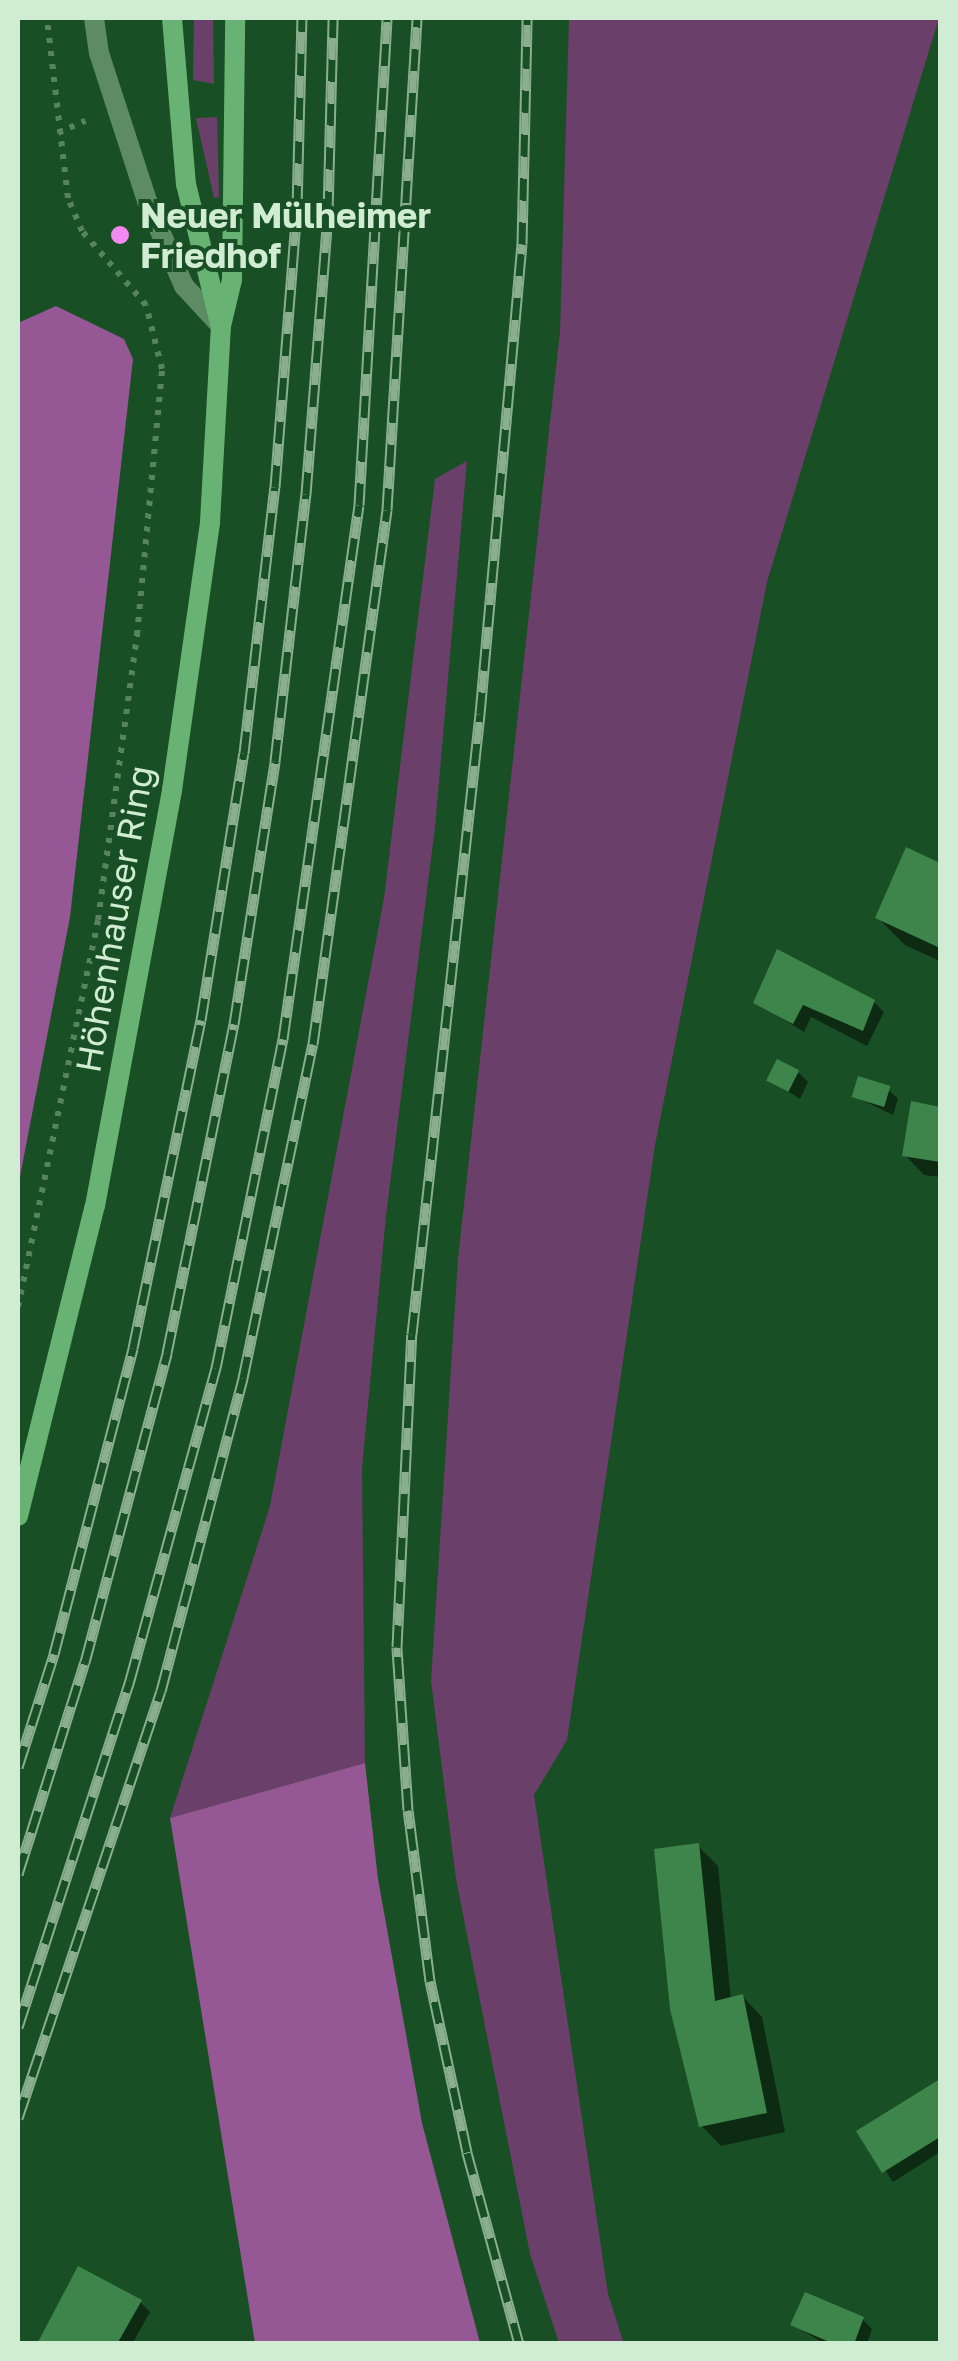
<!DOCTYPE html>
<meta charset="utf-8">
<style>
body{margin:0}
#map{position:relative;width:958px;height:2361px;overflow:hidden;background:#194f24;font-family:"Golos Text",sans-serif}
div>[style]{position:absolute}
.green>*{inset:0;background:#6a3f69}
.forest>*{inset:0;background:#965894}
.shadow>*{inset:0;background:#0007}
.building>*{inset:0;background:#3e854b;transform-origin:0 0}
.path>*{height:6px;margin-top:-3px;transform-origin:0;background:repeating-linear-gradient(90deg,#57845f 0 5px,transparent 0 13px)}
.lane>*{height:20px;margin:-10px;padding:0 10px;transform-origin:10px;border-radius:10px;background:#5d8b63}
.secondary>*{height:20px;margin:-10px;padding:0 10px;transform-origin:10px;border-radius:10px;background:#68b373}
.rail>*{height:11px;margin-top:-5.5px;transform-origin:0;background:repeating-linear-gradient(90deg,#194f24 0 22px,#89af8f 0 44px);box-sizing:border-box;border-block:2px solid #89af8f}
.dots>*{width:28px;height:28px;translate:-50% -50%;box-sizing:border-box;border:5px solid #194f24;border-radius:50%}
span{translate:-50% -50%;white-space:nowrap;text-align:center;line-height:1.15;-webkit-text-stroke:8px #194f24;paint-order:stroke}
.poi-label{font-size:35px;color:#d0ecd3;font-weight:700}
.left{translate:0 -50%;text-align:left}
.street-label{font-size:35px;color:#d0ecd3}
.frame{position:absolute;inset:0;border:20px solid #d0ecd3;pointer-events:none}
</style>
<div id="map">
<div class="green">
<i style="clip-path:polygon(194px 18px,213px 18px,214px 84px,193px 80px)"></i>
<i style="clip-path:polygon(569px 18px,939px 18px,767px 582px,655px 1145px,567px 1740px,534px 1795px,608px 2294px,624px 2344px,559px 2343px,530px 2254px,456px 1879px,431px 1681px,458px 1259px,560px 332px)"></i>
<i style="clip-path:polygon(217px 117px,219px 197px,214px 198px,196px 118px)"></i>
<i style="clip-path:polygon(467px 461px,435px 827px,386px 1216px,362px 1468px,365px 1763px,170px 1818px,270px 1506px,384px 898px,435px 479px)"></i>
</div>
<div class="forest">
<i style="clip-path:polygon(56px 306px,124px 339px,133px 359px,70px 917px,18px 1187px,18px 323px)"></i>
<i style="clip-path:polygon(365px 1763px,378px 1879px,422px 2123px,480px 2343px,255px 2343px,170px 1818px)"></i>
</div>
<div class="shadow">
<i style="clip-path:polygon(908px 851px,940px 865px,940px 961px,905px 945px,878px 918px)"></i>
<i style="clip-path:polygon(756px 1002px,874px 1002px,884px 1012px,867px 1046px,811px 1017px,804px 1032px)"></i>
<i style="clip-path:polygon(798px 1072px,808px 1082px,800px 1099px,770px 1080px)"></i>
<i style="clip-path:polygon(888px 1089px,898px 1099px,893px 1115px,854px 1096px)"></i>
<i style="clip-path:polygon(913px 1104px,940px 1109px,940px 1177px,924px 1175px,905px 1155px)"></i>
<i style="clip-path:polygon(698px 1846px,718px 1866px,731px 2000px,743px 1997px,762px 2017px,785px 2132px,721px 2146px,702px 2126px)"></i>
<i style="clip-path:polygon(940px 2082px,940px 2152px,893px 2182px,860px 2132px)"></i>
<i style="clip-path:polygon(140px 2302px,150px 2312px,132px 2344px,39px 2344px)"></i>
<i style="clip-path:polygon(862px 2319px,872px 2329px,867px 2344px,825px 2344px,793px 2325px)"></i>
</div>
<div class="building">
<i style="clip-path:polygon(906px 847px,940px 863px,940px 948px,875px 918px)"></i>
<i style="clip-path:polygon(777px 949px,875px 1000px,863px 1031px,803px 1005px,793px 1024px,753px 1003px)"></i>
<i style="left:777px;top:1059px;width:25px;height:24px;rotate:27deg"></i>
<i style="left:858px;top:1076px;width:34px;height:22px;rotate:17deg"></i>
<i style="clip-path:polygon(911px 1101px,940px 1107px,940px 1162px,902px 1156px)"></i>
<i style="clip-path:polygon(699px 1843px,715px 2001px,743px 1994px,767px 2113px,699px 2127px,670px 2009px,654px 1849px)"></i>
<i style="clip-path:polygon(940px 2079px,940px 2137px,882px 2173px,856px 2131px)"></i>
<i style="clip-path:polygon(78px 2266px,142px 2300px,117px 2344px,37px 2344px)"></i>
<i style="clip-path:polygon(805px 2292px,864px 2317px,854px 2344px,834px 2344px,790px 2325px)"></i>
</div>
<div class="path">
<i style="left:58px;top:133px;width:30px;rotate:-24deg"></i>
<i style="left:18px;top:1307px;width:395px;rotate:-78.3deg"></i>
<i style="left:98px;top:920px;width:288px;rotate:-82.2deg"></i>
<i style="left:137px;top:635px;width:267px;rotate:-84.6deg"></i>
<i style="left:162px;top:369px;width:66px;rotate:-104deg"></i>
<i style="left:146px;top:305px;width:98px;rotate:-130.9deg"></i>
<i style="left:82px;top:231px;width:36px;rotate:-113deg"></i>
<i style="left:68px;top:198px;width:181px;rotate:-96.7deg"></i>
</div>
<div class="lane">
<i style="left:94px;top:18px;width:35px;rotate:82deg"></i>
<i style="left:99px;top:53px;width:156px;rotate:72deg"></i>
<i style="left:147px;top:201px;width:93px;rotate:66.5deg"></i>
<i style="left:184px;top:286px;width:54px;rotate:47.2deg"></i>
</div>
<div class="secondary">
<i style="left:172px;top:18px;width:167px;rotate:85.2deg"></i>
<i style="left:186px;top:184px;width:144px;rotate:76.3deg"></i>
<i style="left:18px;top:1516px;width:319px;rotate:-76.1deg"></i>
<i style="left:95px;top:1206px;width:423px;rotate:-79.5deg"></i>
<i style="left:172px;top:790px;width:271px;rotate:-81.9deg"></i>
<i style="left:210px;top:522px;width:196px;rotate:-86.8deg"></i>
<i style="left:221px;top:326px;width:47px;rotate:-76.6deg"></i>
<i style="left:232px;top:280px;width:262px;rotate:-89.3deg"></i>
</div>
<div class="rail">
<i style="left:18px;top:1767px;width:119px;rotate:-72.3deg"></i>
<i style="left:54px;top:1654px;width:316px;rotate:-75.5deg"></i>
<i style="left:133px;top:1348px;width:335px;rotate:-78.3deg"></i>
<i style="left:201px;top:1020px;width:270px;rotate:-80.9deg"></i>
<i style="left:244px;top:753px;width:268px;rotate:-83.4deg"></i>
<i style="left:275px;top:487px;width:281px;rotate:-85.5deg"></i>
<i style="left:297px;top:207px;width:189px;rotate:-88.5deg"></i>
<i style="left:18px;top:1874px;width:222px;rotate:-72.5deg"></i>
<i style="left:85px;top:1662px;width:320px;rotate:-75.1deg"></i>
<i style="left:167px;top:1353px;width:336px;rotate:-78.5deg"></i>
<i style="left:234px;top:1024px;width:266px;rotate:-81.1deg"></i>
<i style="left:275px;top:761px;width:269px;rotate:-83.4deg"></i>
<i style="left:306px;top:494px;width:282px;rotate:-85.5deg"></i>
<i style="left:328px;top:213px;width:195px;rotate:-88.5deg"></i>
<i style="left:18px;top:2027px;width:365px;rotate:-72.1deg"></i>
<i style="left:130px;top:1680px;width:324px;rotate:-74.6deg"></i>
<i style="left:216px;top:1368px;width:336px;rotate:-78.5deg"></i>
<i style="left:283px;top:1039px;width:539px;rotate:-81.9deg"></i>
<i style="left:359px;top:505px;width:488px;rotate:-86.7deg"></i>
<i style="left:18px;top:2118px;width:450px;rotate:-71.5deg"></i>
<i style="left:161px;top:1691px;width:324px;rotate:-75.3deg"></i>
<i style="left:243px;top:1378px;width:341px;rotate:-78.2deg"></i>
<i style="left:313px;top:1044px;width:539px;rotate:-82.11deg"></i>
<i style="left:387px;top:510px;width:493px;rotate:-86.5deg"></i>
<i style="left:519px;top:2344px;width:199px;rotate:-105.2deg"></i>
<i style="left:467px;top:2152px;width:175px;rotate:-102.2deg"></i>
<i style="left:430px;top:1981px;width:172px;rotate:-97.3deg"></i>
<i style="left:408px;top:1810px;width:163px;rotate:-93.9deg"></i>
<i style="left:397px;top:1647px;width:313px;rotate:-87.3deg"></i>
<i style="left:412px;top:1334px;width:624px;rotate:-83.74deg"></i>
<i style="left:480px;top:714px;width:472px;rotate:-84.9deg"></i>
<i style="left:522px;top:244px;width:226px;rotate:-88.7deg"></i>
</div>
<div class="dots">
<i style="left:120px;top:235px;background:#f38af1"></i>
</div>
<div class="poi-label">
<span class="left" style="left:140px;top:235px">Neuer Mülheimer<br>Friedhof</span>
</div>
<div class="street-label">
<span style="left:114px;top:919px;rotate:-80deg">Höhenhauser Ring</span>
</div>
<div class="frame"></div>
</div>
